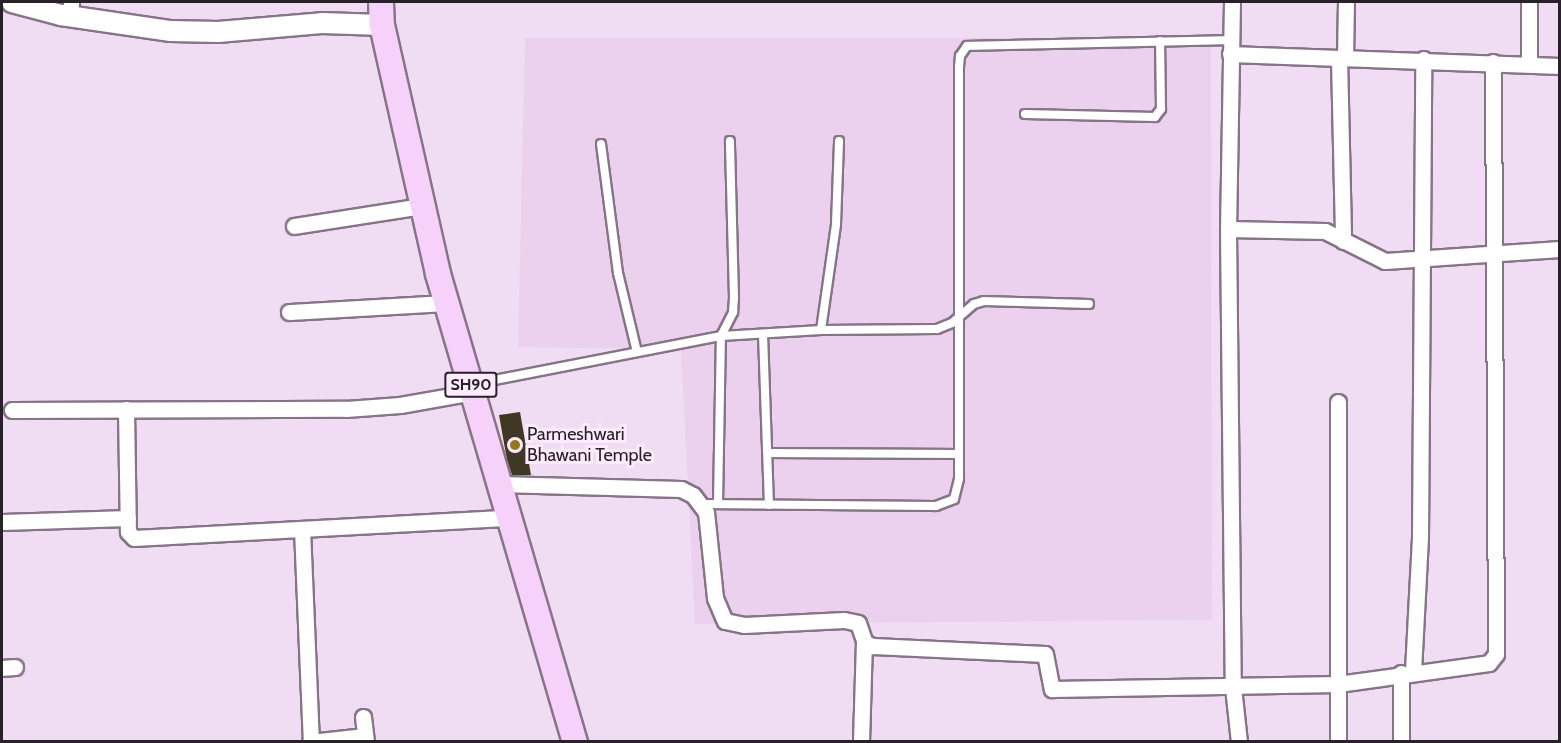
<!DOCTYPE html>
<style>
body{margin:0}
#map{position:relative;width:1561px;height:743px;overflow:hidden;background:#f1ddf3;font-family:Cabin,sans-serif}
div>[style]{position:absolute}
.built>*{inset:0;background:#ebd1ed}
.building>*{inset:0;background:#403822}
.roads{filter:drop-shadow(2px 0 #867487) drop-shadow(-2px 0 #867487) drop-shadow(0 2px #867487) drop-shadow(0 -2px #867487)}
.service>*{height:8px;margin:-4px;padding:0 4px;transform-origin:4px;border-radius:4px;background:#fff}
.minor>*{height:15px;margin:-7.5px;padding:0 7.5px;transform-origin:7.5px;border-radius:7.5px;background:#fff}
.tertiary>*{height:20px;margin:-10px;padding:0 10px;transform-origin:10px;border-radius:10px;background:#fff}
.primary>*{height:24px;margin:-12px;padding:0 12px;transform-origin:12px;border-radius:12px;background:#f6d1f9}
.dots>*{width:16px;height:16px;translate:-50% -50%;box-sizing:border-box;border:3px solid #fcebfd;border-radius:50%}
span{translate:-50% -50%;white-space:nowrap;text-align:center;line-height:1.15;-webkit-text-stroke:6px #fcebfd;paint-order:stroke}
.shield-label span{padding:2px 4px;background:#fcebfd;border:2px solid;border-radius:4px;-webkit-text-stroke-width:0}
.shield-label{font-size:16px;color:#282129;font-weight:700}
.poi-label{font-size:18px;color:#282129}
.left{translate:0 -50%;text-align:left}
.frame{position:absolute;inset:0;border:3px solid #282129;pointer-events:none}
</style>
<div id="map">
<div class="built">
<i style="clip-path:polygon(525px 38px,1211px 38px,1212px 620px,695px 624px,681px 349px,518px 347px)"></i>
</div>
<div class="building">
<i style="clip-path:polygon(520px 412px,531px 475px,512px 475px,507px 460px,499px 415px)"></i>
</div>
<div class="roads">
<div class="service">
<i style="left:1025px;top:114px;width:130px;rotate:1.3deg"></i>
<i style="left:1155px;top:117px;width:10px;rotate:-53deg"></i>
<i style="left:1161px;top:109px;width:68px;rotate:-90.8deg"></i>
<i style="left:601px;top:144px;width:130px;rotate:82.5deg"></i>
<i style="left:618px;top:273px;width:81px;rotate:76.5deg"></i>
<i style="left:821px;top:330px;width:107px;rotate:-81.9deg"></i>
<i style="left:836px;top:224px;width:83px;rotate:-87.9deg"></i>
<i style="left:763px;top:334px;width:171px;rotate:88deg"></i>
<i style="left:474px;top:384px;width:252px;rotate:-11deg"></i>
<i style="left:721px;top:336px;width:100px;rotate:-3.4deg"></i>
<i style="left:821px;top:330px;width:116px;rotate:-0.5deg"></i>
<i style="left:937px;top:329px;width:16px;rotate:-22deg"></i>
<i style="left:952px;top:323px;width:29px;rotate:-41deg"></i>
<i style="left:974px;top:304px;width:10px;rotate:-17deg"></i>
<i style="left:984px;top:301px;width:105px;rotate:1.6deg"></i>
<i style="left:770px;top:453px;width:189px;rotate:0.3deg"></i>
<i style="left:702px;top:504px;width:234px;rotate:0.5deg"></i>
<i style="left:936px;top:506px;width:19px;rotate:-21deg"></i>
<i style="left:954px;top:499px;width:21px;rotate:-76deg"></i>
<i style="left:959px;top:479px;width:412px;rotate:-90deg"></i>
<i style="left:959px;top:67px;width:11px;rotate:-85deg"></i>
<i style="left:960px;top:56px;width:12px;rotate:-55deg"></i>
<i style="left:967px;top:46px;width:264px;rotate:-1.3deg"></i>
<i style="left:718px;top:504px;width:168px;rotate:-89deg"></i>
<i style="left:721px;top:336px;width:27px;rotate:-63deg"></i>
<i style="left:733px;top:312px;width:14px;rotate:-86deg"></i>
<i style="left:734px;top:298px;width:157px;rotate:-91.5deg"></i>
</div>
<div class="minor">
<i style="left:1232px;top:2px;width:227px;rotate:91deg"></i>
<i style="left:1228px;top:229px;width:458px;rotate:89.4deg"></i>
<i style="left:1233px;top:687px;width:55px;rotate:83.8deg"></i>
<i style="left:70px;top:17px;width:15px;rotate:-86deg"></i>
<i style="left:1230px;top:54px;width:330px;rotate:2.1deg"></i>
<i style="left:1339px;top:58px;width:183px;rotate:88.7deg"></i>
<i style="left:1345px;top:58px;width:56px;rotate:-89deg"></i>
<i style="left:1529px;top:64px;width:62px;rotate:-90deg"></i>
<i style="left:294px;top:226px;width:130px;rotate:-8.9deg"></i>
<i style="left:1228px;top:229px;width:97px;rotate:1.2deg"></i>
<i style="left:1325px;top:231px;width:67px;rotate:26.6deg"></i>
<i style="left:1385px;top:261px;width:175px;rotate:-3.9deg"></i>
<i style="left:289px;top:312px;width:158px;rotate:-3.3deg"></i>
<i style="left:126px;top:409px;width:123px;rotate:89.1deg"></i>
<i style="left:128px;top:532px;width:8px;rotate:45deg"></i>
<i style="left:134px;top:538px;width:376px;rotate:-3.1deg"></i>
<i style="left:12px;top:410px;width:334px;rotate:-0.2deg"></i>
<i style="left:346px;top:409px;width:54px;rotate:-4.2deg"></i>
<i style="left:400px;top:405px;width:74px;rotate:-10.1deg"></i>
<i style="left:499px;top:484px;width:182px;rotate:1.6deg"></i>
<i style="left:681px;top:489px;width:13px;rotate:27deg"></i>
<i style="left:693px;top:495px;width:21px;rotate:53deg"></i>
<i style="left:706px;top:512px;width:86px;rotate:84deg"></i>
<i style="left:715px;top:598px;width:25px;rotate:67deg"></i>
<i style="left:725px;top:621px;width:19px;rotate:12deg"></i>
<i style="left:744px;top:625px;width:100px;rotate:-2.9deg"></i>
<i style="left:844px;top:620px;width:14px;rotate:12deg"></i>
<i style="left:858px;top:623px;width:21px;rotate:71deg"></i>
<i style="left:865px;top:643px;width:9px;rotate:21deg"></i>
<i style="left:873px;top:646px;width:172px;rotate:2.7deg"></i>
<i style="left:1045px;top:654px;width:36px;rotate:79deg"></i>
<i style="left:1052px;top:689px;width:286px;rotate:-1deg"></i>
<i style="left:1338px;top:684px;width:152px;rotate:-7.9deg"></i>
<i style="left:1489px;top:663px;width:11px;rotate:-52deg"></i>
<i style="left:1496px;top:654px;width:592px;rotate:-90.29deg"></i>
<i style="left:2px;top:522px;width:126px;rotate:-1.8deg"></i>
<i style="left:302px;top:529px;width:212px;rotate:87.6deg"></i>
<i style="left:2px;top:668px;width:13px;rotate:-4deg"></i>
<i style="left:1413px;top:671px;width:134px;rotate:-87deg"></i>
<i style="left:1420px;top:537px;width:478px;rotate:-89.6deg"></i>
<i style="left:363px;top:717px;width:25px;rotate:83deg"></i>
<i style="left:310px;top:742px;width:55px;rotate:-6.2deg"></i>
<i style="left:861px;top:742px;width:101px;rotate:-88.3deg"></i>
<i style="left:1338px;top:742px;width:340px;rotate:-90deg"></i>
<i style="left:1401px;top:742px;width:69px;rotate:-90deg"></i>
</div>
<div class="tertiary">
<i style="left:12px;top:2px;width:51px;rotate:14.9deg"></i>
<i style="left:61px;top:15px;width:111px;rotate:8.3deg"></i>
<i style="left:171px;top:31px;width:47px;rotate:1.2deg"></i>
<i style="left:218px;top:32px;width:104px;rotate:-4.9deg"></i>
<i style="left:322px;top:23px;width:60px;rotate:1.9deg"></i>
</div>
<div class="primary">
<i style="left:381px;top:2px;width:23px;rotate:88deg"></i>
<i style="left:382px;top:25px;width:255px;rotate:77.3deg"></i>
<i style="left:438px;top:274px;width:488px;rotate:73.7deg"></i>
</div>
</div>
<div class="dots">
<i style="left:515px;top:445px;background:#95771f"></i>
</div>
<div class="shield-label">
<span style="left:471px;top:385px">SH90</span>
</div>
<div class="poi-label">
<span class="left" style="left:527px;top:445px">Parmeshwari<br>Bhawani Temple</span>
</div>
<div class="frame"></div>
</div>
